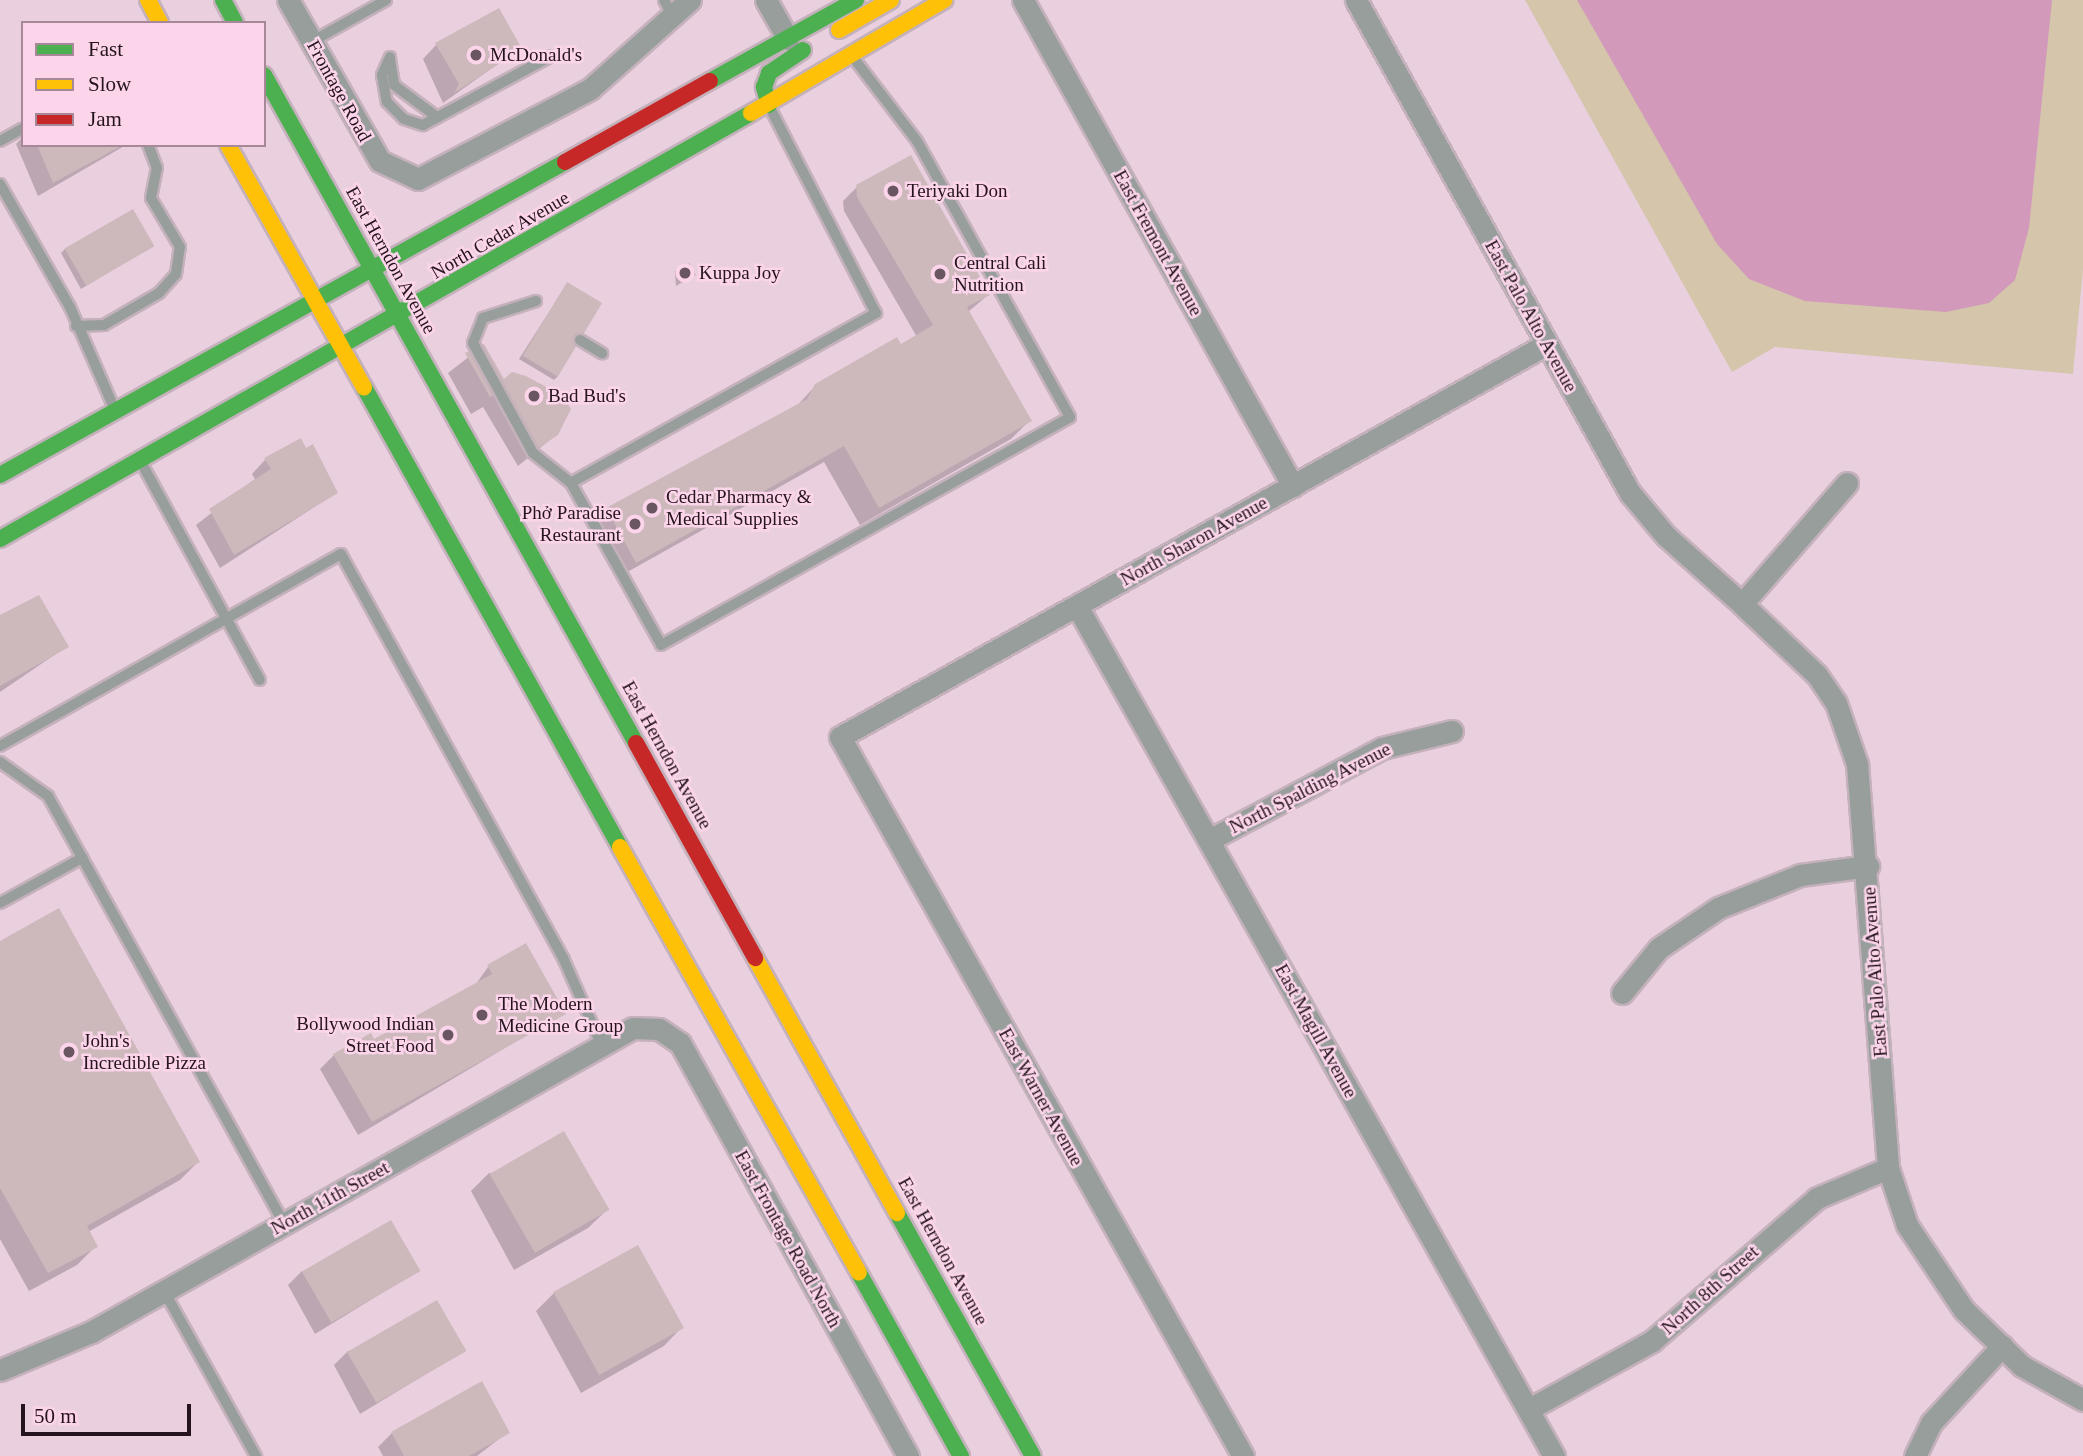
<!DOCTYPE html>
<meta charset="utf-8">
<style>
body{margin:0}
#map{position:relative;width:2083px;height:1456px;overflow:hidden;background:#ead0df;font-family:"Times New Roman",serif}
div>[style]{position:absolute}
.green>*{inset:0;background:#d4c5ab}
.water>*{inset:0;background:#d299bb}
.shadow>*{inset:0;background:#0003}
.building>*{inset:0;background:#cdb8bb;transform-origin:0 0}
.roads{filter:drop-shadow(2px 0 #c4b1bb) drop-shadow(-2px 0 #c4b1bb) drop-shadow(0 2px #c4b1bb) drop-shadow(0 -2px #c4b1bb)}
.lane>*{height:10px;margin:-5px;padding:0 5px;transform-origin:5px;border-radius:5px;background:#989e9c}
.street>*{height:21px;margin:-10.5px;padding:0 10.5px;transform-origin:10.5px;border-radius:10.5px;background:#989e9c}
.fast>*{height:16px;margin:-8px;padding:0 8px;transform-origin:8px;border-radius:8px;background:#4caf50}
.slow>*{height:16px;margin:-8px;padding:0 8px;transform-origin:8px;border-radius:8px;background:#ffc107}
.jam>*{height:16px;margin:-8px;padding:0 8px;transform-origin:8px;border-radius:8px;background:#c62828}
.dots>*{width:19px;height:19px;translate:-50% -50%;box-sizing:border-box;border:4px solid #fcd5eb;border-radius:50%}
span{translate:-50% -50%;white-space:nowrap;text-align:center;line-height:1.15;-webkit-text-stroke:5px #fcd5eb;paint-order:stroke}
.poi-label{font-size:19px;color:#25141e}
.left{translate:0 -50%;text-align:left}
.right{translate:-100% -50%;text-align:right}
.street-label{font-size:19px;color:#25141e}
.legend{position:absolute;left:21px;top:21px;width:245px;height:126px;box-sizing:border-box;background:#fcd5eb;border:2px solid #a68899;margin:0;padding:9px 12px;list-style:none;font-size:21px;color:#25141e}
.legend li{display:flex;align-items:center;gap:14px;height:35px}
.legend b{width:35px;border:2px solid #a68899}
.scale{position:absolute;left:21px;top:1404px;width:170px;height:32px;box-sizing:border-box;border:4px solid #25141e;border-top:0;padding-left:9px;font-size:21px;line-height:24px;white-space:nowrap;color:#25141e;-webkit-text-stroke:5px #fcd5eb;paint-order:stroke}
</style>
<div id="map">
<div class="green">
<i style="clip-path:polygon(1525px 0,2083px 0,2083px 269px,2073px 374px,1775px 347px,1732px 372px)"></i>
</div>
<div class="water">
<i style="clip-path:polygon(1577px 0,2052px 0,2029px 228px,2015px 280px,1989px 303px,1946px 312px,1805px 301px,1749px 279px,1717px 244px)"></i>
</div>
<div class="shadow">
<i style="clip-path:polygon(436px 45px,520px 48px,443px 103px,423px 59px)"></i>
<i style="clip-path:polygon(23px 137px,23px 145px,126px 145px,38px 196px,16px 144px)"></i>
<i style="clip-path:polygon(857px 187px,988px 295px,968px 312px,1029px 421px,1011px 439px,860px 525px,824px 462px,622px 575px,594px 523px,607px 509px,796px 407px,816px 385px,917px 337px,844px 211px,843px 201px)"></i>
<i style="clip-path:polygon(152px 246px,81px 289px,61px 253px,65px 249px)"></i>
<i style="clip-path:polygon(675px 273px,694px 275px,676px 286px)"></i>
<i style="clip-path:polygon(567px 284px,558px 376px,554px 380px,519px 359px)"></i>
<i style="clip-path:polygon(483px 346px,503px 382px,557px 434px,518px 466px,483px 407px,471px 414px,448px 373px)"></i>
<i style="clip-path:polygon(265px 460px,336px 493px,220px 568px,196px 525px,255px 479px,252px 474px)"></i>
<i style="clip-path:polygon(0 617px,66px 647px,0 692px)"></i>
<i style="clip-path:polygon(0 943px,198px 1162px,180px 1180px,88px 1232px,96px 1246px,77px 1265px,29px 1291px,0 1239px)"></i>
<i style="clip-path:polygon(526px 946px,564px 1013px,358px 1135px,320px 1069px,334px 1055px,374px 1042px,476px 984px,488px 967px)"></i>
<i style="clip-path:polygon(489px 1173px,607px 1210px,588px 1228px,514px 1270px,471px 1191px)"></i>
<i style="clip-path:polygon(302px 1271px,418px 1271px,315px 1334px,288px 1285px)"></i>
<i style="clip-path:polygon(554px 1293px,682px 1327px,664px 1346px,581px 1393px,536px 1311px)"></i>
<i style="clip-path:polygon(348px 1351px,464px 1351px,360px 1414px,334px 1365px)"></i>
<i style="clip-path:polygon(508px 1432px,477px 1456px,383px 1456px,378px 1447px,392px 1433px)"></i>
</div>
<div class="building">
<i style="clip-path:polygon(499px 8px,522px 49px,454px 93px,459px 84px,435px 43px)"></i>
<i style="clip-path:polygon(37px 145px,123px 145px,53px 183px)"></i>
<i style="clip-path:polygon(911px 155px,990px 295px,967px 307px,1032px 421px,879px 508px,844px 446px,636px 563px,606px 508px,807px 399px,815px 384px,897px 337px,901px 344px,933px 325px,857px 197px,856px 185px)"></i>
<i style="left:133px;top:209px;width:43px;height:79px;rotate:60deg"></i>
<i style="left:689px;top:263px;width:14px;height:17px;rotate:60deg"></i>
<i style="left:567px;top:282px;width:41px;height:86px;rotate:31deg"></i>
<i style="clip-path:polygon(484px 344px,504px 379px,512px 372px,526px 376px,563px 396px,571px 409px,558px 435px,537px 449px,502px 390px,490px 397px,465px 353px)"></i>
<i style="clip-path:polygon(301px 438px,306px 448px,313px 444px,338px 493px,234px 555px,209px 509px,271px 469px,264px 458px)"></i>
<i style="clip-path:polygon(39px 595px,69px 647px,0 686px,0 615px)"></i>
<i style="clip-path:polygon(59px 908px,200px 1162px,87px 1226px,98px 1247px,48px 1273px,0 1188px,0 941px)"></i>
<i style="clip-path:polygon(526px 943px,566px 1014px,372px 1122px,333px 1054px,371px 1033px,374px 1039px,492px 974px,487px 965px)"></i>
<i style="left:564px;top:1131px;width:91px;height:86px;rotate:60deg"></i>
<i style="left:391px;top:1220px;width:59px;height:103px;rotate:60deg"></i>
<i style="left:638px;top:1245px;width:95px;height:97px;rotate:61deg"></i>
<i style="left:437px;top:1300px;width:59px;height:104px;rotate:60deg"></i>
<i style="clip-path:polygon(482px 1381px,510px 1433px,469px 1456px,404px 1456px,391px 1432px)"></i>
</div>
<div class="roads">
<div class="lane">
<i style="left:664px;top:0;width:18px;rotate:61deg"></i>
<i style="left:311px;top:42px;width:86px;rotate:-29.2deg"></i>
<i style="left:390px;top:57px;width:20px;rotate:114deg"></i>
<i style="left:382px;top:75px;width:27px;rotate:80deg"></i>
<i style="left:387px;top:102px;width:24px;rotate:45deg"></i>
<i style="left:404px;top:119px;width:20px;rotate:18deg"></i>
<i style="left:423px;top:125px;width:145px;rotate:-28.3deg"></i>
<i style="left:390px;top:59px;width:26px;rotate:81deg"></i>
<i style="left:394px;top:85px;width:54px;rotate:36.7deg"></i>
<i style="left:769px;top:106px;width:233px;rotate:62.7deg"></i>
<i style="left:876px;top:313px;width:349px;rotate:150.9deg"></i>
<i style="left:571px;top:483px;width:185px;rotate:60.9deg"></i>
<i style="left:661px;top:645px;width:468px;rotate:-29.1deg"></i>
<i style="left:1070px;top:417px;width:316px;rotate:-119deg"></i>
<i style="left:917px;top:141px;width:107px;rotate:-127.4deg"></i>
<i style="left:0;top:141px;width:26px;rotate:-29deg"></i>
<i style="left:0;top:184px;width:142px;rotate:60.4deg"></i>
<i style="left:70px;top:307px;width:112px;rotate:66.4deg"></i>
<i style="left:536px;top:301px;width:56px;rotate:162.2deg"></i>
<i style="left:483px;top:318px;width:27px;rotate:112deg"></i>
<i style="left:473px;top:343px;width:125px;rotate:61.4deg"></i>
<i style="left:533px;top:453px;width:48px;rotate:38.3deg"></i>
<i style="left:76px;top:326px;width:28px;rotate:-2deg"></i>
<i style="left:104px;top:325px;width:64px;rotate:-30.2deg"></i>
<i style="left:159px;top:293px;width:25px;rotate:-48deg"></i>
<i style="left:176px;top:274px;width:27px;rotate:-82deg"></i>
<i style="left:180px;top:247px;width:57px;rotate:-120.6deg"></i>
<i style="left:151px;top:198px;width:31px;rotate:-79deg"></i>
<i style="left:157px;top:168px;width:25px;rotate:-111deg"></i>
<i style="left:580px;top:340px;width:26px;rotate:31deg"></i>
<i style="left:141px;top:462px;width:248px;rotate:61.4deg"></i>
<i style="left:0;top:746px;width:391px;rotate:-29.4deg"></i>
<i style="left:341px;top:554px;width:463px;rotate:61.2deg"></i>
<i style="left:564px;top:960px;width:94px;rotate:66.2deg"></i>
<i style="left:0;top:762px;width:59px;rotate:35.3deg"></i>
<i style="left:48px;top:796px;width:489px;rotate:61.1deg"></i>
<i style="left:0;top:903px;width:94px;rotate:-28.8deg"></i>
<i style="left:164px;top:1291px;width:189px;rotate:60.9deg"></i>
</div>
<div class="street">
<i style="left:288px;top:0;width:185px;rotate:60.3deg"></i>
<i style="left:380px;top:161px;width:42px;rotate:25.3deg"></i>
<i style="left:418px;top:179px;width:194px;rotate:-27.6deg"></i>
<i style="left:590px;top:89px;width:134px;rotate:-41.7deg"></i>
<i style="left:766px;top:0;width:45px;rotate:60.6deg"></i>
<i style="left:1023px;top:0;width:556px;rotate:60.95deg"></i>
<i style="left:1356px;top:0;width:564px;rotate:60.94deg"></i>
<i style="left:1630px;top:493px;width:56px;rotate:50.1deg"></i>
<i style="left:1666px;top:536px;width:102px;rotate:41.8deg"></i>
<i style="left:1847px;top:483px;width:160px;rotate:131deg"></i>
<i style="left:1742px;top:604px;width:103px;rotate:43.4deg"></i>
<i style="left:1817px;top:675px;width:34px;rotate:56deg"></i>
<i style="left:1836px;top:703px;width:65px;rotate:71deg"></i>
<i style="left:1857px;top:764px;width:405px;rotate:85.6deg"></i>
<i style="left:1888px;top:1168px;width:60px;rotate:71.6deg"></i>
<i style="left:1907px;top:1225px;width:102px;rotate:56.2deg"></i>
<i style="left:1964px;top:1310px;width:81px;rotate:44deg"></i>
<i style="left:2022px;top:1366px;width:70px;rotate:29.1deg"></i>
<i style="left:1077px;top:606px;width:975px;rotate:60.7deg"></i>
<i style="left:1209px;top:840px;width:196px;rotate:-28deg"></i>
<i style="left:1382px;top:748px;width:72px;rotate:-13.7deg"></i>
<i style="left:1622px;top:993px;width:58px;rotate:-50.6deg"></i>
<i style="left:1659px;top:948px;width:71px;rotate:-34.1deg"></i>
<i style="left:1718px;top:908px;width:88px;rotate:-21.9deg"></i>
<i style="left:1800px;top:875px;width:69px;rotate:-7.5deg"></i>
<i style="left:0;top:1370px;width:99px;rotate:-22.7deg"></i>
<i style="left:91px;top:1332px;width:621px;rotate:-29.29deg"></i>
<i style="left:633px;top:1028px;width:26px;rotate:2deg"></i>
<i style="left:659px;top:1029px;width:25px;rotate:34deg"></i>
<i style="left:680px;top:1043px;width:472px;rotate:61.1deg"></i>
<i style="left:1529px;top:1409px;width:141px;rotate:-28.9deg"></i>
<i style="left:1652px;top:1341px;width:218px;rotate:-40.9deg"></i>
<i style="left:1817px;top:1198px;width:77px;rotate:-22.9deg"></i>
<i style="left:1243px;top:1456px;width:824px;rotate:-119.27deg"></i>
<i style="left:840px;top:737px;width:809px;rotate:-29.07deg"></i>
<i style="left:1915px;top:1456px;width:37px;rotate:-64deg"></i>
<i style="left:1931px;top:1423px;width:105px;rotate:-47.3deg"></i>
</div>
<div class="fast">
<i style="left:223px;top:0;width:26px;rotate:62deg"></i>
<i style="left:264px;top:75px;width:765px;rotate:60.89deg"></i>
<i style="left:710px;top:81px;width:167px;rotate:-29deg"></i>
<i style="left:769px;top:105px;width:19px;rotate:-106deg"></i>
<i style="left:764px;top:87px;width:15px;rotate:-70deg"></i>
<i style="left:769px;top:73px;width:41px;rotate:-34.1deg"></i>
<i style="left:364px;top:387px;width:526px;rotate:60.9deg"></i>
<i style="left:0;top:475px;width:646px;rotate:-28.99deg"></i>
<i style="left:0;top:539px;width:863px;rotate:-29.56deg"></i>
<i style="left:897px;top:1213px;width:278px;rotate:60.8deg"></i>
<i style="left:859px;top:1273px;width:210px;rotate:60.9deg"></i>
</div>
<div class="slow">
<i style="left:148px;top:0;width:26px;rotate:62deg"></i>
<i style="left:839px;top:30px;width:60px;rotate:-30deg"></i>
<i style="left:751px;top:113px;width:224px;rotate:-30.3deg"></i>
<i style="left:228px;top:145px;width:278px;rotate:60.7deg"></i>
<i style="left:620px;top:847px;width:488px;rotate:60.7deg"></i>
<i style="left:755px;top:958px;width:292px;rotate:60.9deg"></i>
</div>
<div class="jam">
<i style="left:565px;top:162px;width:166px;rotate:-29.2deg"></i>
<i style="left:636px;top:743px;width:246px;rotate:61deg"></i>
</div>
</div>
<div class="dots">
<i style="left:476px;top:55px;background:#6a5662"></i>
<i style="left:893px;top:191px;background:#6a5662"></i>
<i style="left:685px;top:273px;background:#6a5662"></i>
<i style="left:940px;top:274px;background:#6a5662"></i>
<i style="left:534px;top:396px;background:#6a5662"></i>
<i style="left:652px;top:508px;background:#6a5662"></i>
<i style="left:635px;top:524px;background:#6a5662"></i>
<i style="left:482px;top:1015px;background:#6a5662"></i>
<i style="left:448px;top:1035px;background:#6a5662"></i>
<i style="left:69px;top:1052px;background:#6a5662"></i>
</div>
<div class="poi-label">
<span class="left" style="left:490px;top:55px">McDonald's</span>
<span class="left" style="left:907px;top:191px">Teriyaki Don</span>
<span class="left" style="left:954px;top:274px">Central Cali<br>Nutrition</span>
<span class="left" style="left:699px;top:273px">Kuppa Joy</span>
<span class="left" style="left:548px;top:396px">Bad Bud's</span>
<span class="left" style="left:666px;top:508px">Cedar Pharmacy &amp;<br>Medical Supplies</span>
<span class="right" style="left:621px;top:524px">Phở Paradise<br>Restaurant</span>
<span class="left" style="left:498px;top:1015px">The Modern<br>Medicine Group</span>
<span class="right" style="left:434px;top:1035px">Bollywood Indian<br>Street Food</span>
<span class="left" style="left:83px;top:1052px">John's<br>Incredible Pizza</span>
</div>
<div class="street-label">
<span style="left:339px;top:91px;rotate:61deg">Frontage Road</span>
<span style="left:500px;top:235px;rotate:-30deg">North Cedar Avenue</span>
<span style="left:1158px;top:243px;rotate:61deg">East Fremont Avenue</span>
<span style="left:391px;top:260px;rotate:61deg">East Herndon Avenue</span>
<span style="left:1531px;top:316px;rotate:61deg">East Palo Alto Avenue</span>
<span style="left:1194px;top:541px;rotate:-29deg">North Sharon Avenue</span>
<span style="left:667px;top:755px;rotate:61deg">East Herndon Avenue</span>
<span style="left:1310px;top:788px;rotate:-27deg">North Spalding Avenue</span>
<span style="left:1875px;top:972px;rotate:-94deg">East Palo Alto Avenue</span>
<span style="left:1316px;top:1031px;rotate:61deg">East Magill Avenue</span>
<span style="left:1041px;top:1097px;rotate:61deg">East Warner Avenue</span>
<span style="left:330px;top:1198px;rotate:-29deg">North 11th Street</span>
<span style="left:788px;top:1239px;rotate:61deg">East Frontage Road North</span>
<span style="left:943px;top:1251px;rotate:61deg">East Herndon Avenue</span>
<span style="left:1710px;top:1290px;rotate:-42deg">North 8th Street</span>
</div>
<ul class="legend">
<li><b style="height:9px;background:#4caf50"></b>Fast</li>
<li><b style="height:9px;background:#ffc107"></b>Slow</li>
<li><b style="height:9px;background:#c62828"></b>Jam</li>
</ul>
<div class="scale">50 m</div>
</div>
